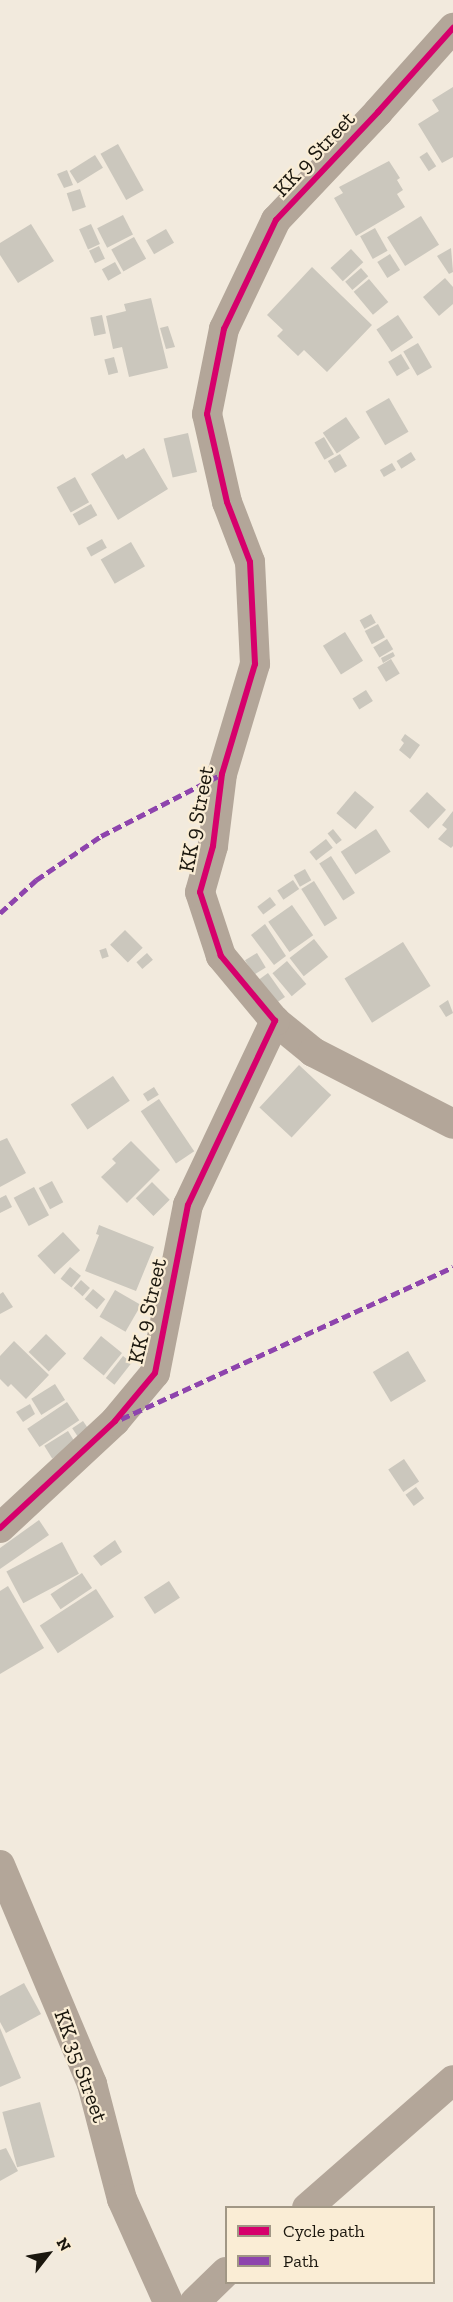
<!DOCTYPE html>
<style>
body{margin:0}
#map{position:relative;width:453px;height:2302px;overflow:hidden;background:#f2eadd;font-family:"Zilla Slab",serif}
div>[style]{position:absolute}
.building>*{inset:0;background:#cbc7bd;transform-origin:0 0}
.street>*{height:30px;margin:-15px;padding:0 15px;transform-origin:15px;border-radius:15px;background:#b3a699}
.quiet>*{height:4.5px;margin-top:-2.25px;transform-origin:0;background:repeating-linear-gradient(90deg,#8e44ad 0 9px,transparent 0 13.5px)}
.cycleway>*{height:6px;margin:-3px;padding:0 3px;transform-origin:3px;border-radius:3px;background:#d6006c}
span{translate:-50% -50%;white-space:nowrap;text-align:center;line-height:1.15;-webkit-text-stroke:4.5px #faedd5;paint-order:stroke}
.street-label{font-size:22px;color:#1b170e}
.legend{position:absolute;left:225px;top:2206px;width:210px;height:78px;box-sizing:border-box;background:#faedd5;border:2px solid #a19785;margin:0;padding:8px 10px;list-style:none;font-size:18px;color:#1b170e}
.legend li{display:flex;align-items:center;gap:12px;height:30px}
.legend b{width:30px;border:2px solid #a19785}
.north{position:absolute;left:18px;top:2224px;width:60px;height:60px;-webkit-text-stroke:4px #faedd5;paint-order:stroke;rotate:59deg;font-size:16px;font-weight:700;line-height:24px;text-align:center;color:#1b170e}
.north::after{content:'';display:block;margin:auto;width:21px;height:27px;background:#1b170e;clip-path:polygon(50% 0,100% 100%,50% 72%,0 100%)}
</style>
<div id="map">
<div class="building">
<i style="clip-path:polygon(453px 87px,453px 157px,442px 163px,418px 124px,439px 111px,432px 100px)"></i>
<i style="left:118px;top:144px;width:53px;height:20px;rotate:61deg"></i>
<i style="left:427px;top:152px;width:17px;height:9px;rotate:57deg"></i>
<i style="left:95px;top:155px;width:15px;height:30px;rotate:58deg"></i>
<i style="clip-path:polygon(389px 161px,400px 178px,397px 180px,403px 190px,397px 194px,405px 207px,356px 236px,334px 198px,343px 193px,339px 187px)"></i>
<i style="clip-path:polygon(67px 170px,73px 185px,64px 188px,57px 174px)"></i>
<i style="left:80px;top:189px;width:19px;height:14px;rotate:72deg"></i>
<i style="left:123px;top:215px;width:22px;height:29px;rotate:63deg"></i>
<i style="left:421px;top:216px;width:34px;height:40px;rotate:58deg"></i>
<i style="clip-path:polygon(31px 224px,54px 261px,18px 283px,0 255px,0 243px)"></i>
<i style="left:91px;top:224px;width:22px;height:13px;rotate:66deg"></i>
<i style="left:375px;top:228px;width:26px;height:17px;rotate:61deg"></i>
<i style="left:166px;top:229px;width:16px;height:23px;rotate:60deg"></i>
<i style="left:134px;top:237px;width:25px;height:26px;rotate:61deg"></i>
<i style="left:99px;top:246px;width:14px;height:11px;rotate:65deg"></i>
<i style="clip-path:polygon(451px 248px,453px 272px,449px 274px,437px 256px)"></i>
<i style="left:351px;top:249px;width:18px;height:28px;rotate:47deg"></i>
<i style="left:390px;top:254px;width:19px;height:15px;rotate:58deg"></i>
<i style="left:115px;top:262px;width:13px;height:15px;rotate:61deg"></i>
<i style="clip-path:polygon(312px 267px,372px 325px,327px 372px,304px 350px,298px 356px,277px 336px,283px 330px,267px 315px)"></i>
<i style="left:361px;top:268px;width:11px;height:21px;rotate:49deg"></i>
<i style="clip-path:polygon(445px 278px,453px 287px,453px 304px,439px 316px,423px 297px)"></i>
<i style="left:369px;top:279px;width:30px;height:20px;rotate:50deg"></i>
<i style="clip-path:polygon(151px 298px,168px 368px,129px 377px,122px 347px,113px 349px,106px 316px,126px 311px,124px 304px)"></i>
<i style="left:102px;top:315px;width:19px;height:12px;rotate:78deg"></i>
<i style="left:398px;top:315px;width:27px;height:26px;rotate:56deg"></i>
<i style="clip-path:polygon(168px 326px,175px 347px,166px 349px,160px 328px)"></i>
<i style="left:418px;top:343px;width:28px;height:17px;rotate:60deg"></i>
<i style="left:401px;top:354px;width:17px;height:15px;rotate:59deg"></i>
<i style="left:114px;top:357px;width:16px;height:10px;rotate:75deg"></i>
<i style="left:389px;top:398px;width:39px;height:27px;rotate:60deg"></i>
<i style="left:346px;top:417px;width:25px;height:28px;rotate:56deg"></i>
<i style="left:188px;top:433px;width:40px;height:25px;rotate:77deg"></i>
<i style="left:324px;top:437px;width:20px;height:11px;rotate:60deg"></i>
<i style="clip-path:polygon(144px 448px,168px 489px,118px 520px,91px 474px,123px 454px,126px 459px)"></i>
<i style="left:411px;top:452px;width:9px;height:17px;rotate:58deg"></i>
<i style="left:340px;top:454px;width:14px;height:14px;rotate:60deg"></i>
<i style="left:392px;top:463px;width:8px;height:14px;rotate:60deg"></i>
<i style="left:75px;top:477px;width:29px;height:21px;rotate:61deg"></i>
<i style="left:91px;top:504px;width:13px;height:21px;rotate:61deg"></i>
<i style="left:102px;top:539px;width:10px;height:18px;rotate:61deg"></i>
<i style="left:131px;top:542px;width:28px;height:35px;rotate:60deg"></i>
<i style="left:371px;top:614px;width:10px;height:13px;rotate:61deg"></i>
<i style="left:378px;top:624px;width:15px;height:15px;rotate:62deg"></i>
<i style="left:345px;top:632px;width:34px;height:26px;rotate:58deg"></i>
<i style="left:387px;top:639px;width:12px;height:16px;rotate:59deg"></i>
<i style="clip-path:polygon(393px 652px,395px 656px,383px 663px,381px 658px)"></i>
<i style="left:391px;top:659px;width:17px;height:16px;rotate:59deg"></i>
<i style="left:366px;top:690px;width:13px;height:16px;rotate:58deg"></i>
<i style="clip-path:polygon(405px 734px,420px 745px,410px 759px,399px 750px,404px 743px,401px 740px)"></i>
<i style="left:355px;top:791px;width:25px;height:29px;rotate:40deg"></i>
<i style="left:427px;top:792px;width:26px;height:26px;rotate:43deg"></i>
<i style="clip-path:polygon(453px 811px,453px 846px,451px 848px,438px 839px,447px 829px,442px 825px)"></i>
<i style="left:333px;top:829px;width:14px;height:7px;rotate:51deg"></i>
<i style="left:376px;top:829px;width:27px;height:42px;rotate:57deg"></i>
<i style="left:326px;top:839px;width:11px;height:21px;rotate:52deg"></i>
<i style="left:331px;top:856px;width:44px;height:14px;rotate:57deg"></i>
<i style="left:305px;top:869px;width:13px;height:13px;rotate:61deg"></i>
<i style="left:293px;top:880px;width:11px;height:19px;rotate:56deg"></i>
<i style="left:314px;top:881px;width:44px;height:15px;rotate:58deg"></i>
<i style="left:270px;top:897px;width:10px;height:16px;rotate:53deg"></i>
<i style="left:292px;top:905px;width:37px;height:29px;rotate:55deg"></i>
<i style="clip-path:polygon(265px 924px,286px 956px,274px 965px,251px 935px)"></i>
<i style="left:125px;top:930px;width:25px;height:21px;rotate:45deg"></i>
<i style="left:314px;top:939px;width:23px;height:31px;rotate:52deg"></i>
<i style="left:403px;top:942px;width:52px;height:69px;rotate:58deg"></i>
<i style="left:106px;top:948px;width:9px;height:7px;rotate:72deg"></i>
<i style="left:147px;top:953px;width:9px;height:14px;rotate:49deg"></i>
<i style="left:257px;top:953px;width:17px;height:14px;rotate:59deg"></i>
<i style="left:287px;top:961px;width:30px;height:19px;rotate:50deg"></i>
<i style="clip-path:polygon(268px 973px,285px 997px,276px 1003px,257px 981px)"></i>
<i style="clip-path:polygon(448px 1000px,453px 1013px,446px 1017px,439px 1006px)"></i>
<i style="left:299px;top:1065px;width:44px;height:58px;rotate:43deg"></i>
<i style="left:113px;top:1076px;width:30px;height:51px;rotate:56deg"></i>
<i style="left:154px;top:1087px;width:9px;height:13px;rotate:58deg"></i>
<i style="left:159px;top:1099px;width:63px;height:22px;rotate:56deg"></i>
<i style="clip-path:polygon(7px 1138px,26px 1173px,0 1187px,0 1141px)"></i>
<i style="clip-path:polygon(131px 1141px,160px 1170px,127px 1203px,101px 1177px,116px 1163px,112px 1159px)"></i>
<i style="left:52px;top:1181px;width:24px;height:15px;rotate:62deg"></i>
<i style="left:152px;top:1182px;width:25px;height:23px;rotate:45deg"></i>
<i style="left:34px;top:1187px;width:32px;height:23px;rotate:62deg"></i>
<i style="clip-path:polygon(6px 1195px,12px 1207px,0 1213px,0 1198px)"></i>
<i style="clip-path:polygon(99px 1225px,154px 1247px,136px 1291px,85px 1271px,99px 1235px,96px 1234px)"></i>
<i style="left:63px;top:1232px;width:25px;height:35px;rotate:47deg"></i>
<i style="left:70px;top:1267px;width:14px;height:15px;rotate:39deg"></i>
<i style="left:81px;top:1280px;width:12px;height:11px;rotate:42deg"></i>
<i style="left:93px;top:1289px;width:16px;height:13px;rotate:40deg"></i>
<i style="left:115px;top:1290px;width:30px;height:31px;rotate:30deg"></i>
<i style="clip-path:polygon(3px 1292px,13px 1307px,0 1314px,0 1294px)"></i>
<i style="left:46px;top:1334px;width:28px;height:25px;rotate:44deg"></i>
<i style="left:101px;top:1336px;width:27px;height:29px;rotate:39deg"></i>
<i style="clip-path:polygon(14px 1341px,49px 1375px,26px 1399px,11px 1384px,8px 1387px,0 1379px,0 1356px)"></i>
<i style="left:408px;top:1351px;width:35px;height:41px;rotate:59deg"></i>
<i style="left:123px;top:1356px;width:11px;height:28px;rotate:38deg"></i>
<i style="left:55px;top:1384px;width:19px;height:28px;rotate:58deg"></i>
<i style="left:67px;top:1402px;width:22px;height:48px;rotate:56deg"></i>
<i style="clip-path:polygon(30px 1404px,35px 1414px,23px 1422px,16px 1412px)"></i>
<i style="left:83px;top:1421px;width:14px;height:13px;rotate:56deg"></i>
<i style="left:68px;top:1431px;width:15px;height:28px;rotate:58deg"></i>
<i style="left:404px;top:1459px;width:27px;height:19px;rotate:56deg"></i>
<i style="left:416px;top:1487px;width:14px;height:13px;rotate:54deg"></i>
<i style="clip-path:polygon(39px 1520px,49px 1535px,0 1569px,0 1548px)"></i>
<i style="clip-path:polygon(115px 1540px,122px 1552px,101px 1566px,93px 1556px)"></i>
<i style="left:62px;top:1542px;width:36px;height:63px;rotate:62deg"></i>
<i style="left:82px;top:1573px;width:18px;height:38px;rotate:56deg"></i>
<i style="left:169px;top:1581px;width:20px;height:30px;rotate:57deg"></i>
<i style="clip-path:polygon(8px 1586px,44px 1648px,0 1674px,0 1591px)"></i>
<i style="left:96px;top:1589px;width:33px;height:67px;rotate:57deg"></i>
<i style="clip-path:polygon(24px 1983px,41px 2014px,6px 2033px,0 2022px,0 1996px)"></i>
<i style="clip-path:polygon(0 2028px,21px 2078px,0 2087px)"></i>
<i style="left:40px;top:2102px;width:57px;height:39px;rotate:75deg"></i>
<i style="clip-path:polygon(6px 2148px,18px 2171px,0 2181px,0 2150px)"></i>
</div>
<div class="street">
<i style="left:275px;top:1021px;width:49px;rotate:39.2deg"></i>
<i style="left:313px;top:1052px;width:157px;rotate:27.2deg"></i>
<i style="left:0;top:1528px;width:157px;rotate:-42.9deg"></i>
<i style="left:115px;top:1421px;width:62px;rotate:-50.2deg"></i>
<i style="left:155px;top:1373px;width:171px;rotate:-78.9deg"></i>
<i style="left:188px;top:1205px;width:204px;rotate:-64.7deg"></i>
<i style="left:275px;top:1021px;width:85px;rotate:-129.7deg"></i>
<i style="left:221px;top:956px;width:67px;rotate:-108.2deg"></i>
<i style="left:200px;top:892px;width:48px;rotate:-74.2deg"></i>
<i style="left:213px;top:846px;width:73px;rotate:-82.9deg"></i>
<i style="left:222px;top:774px;width:115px;rotate:-73.3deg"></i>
<i style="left:255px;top:664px;width:102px;rotate:-92.8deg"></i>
<i style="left:250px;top:562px;width:64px;rotate:-111deg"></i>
<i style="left:227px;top:502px;width:90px;rotate:-102.8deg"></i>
<i style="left:207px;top:414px;width:87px;rotate:-78.7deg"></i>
<i style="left:224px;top:329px;width:121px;rotate:-64.5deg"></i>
<i style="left:276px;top:220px;width:149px;rotate:-46.6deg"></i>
<i style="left:378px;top:112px;width:113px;rotate:-48.2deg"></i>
<i style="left:0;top:1865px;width:238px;rotate:67.2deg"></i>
<i style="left:92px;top:2084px;width:119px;rotate:75.4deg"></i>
<i style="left:122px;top:2199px;width:113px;rotate:65.9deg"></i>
<i style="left:307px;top:2208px;width:194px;rotate:-41.2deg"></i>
<i style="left:195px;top:2302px;width:43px;rotate:-44.1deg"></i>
</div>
<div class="quiet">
<i style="left:0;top:913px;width:49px;rotate:-42.5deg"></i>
<i style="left:36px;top:880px;width:78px;rotate:-34.1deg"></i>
<i style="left:101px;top:836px;width:136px;rotate:-27.1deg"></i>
<i style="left:121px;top:1419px;width:365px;rotate:-24.6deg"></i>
</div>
<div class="cycleway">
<i style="left:0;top:1528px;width:157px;rotate:-42.9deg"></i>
<i style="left:115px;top:1421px;width:62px;rotate:-50.2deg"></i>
<i style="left:155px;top:1373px;width:171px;rotate:-78.9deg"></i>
<i style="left:188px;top:1205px;width:204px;rotate:-64.7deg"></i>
<i style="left:275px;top:1021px;width:85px;rotate:-129.7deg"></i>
<i style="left:221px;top:956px;width:67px;rotate:-108.2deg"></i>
<i style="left:200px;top:892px;width:48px;rotate:-74.2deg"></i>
<i style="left:213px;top:846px;width:73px;rotate:-82.9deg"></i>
<i style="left:222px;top:774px;width:115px;rotate:-73.3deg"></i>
<i style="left:255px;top:664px;width:102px;rotate:-92.8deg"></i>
<i style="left:250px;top:562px;width:64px;rotate:-111deg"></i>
<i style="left:227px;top:502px;width:90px;rotate:-102.8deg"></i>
<i style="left:207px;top:414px;width:87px;rotate:-78.7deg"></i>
<i style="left:224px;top:329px;width:121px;rotate:-64.5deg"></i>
<i style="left:276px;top:220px;width:149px;rotate:-46.6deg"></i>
<i style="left:378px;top:112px;width:113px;rotate:-48.2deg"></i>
</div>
<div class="street-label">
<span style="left:314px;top:154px;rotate:-47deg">KK 9 Street</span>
<span style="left:196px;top:819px;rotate:-79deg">KK 9 Street</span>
<span style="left:147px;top:1311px;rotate:-77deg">KK 9 Street</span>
<span style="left:81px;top:2066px;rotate:70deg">KK 35 Street</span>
</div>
<ul class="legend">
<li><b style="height:8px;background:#d6006c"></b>Cycle path</li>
<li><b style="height:8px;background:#8e44ad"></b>Path</li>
</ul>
<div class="north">N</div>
</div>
